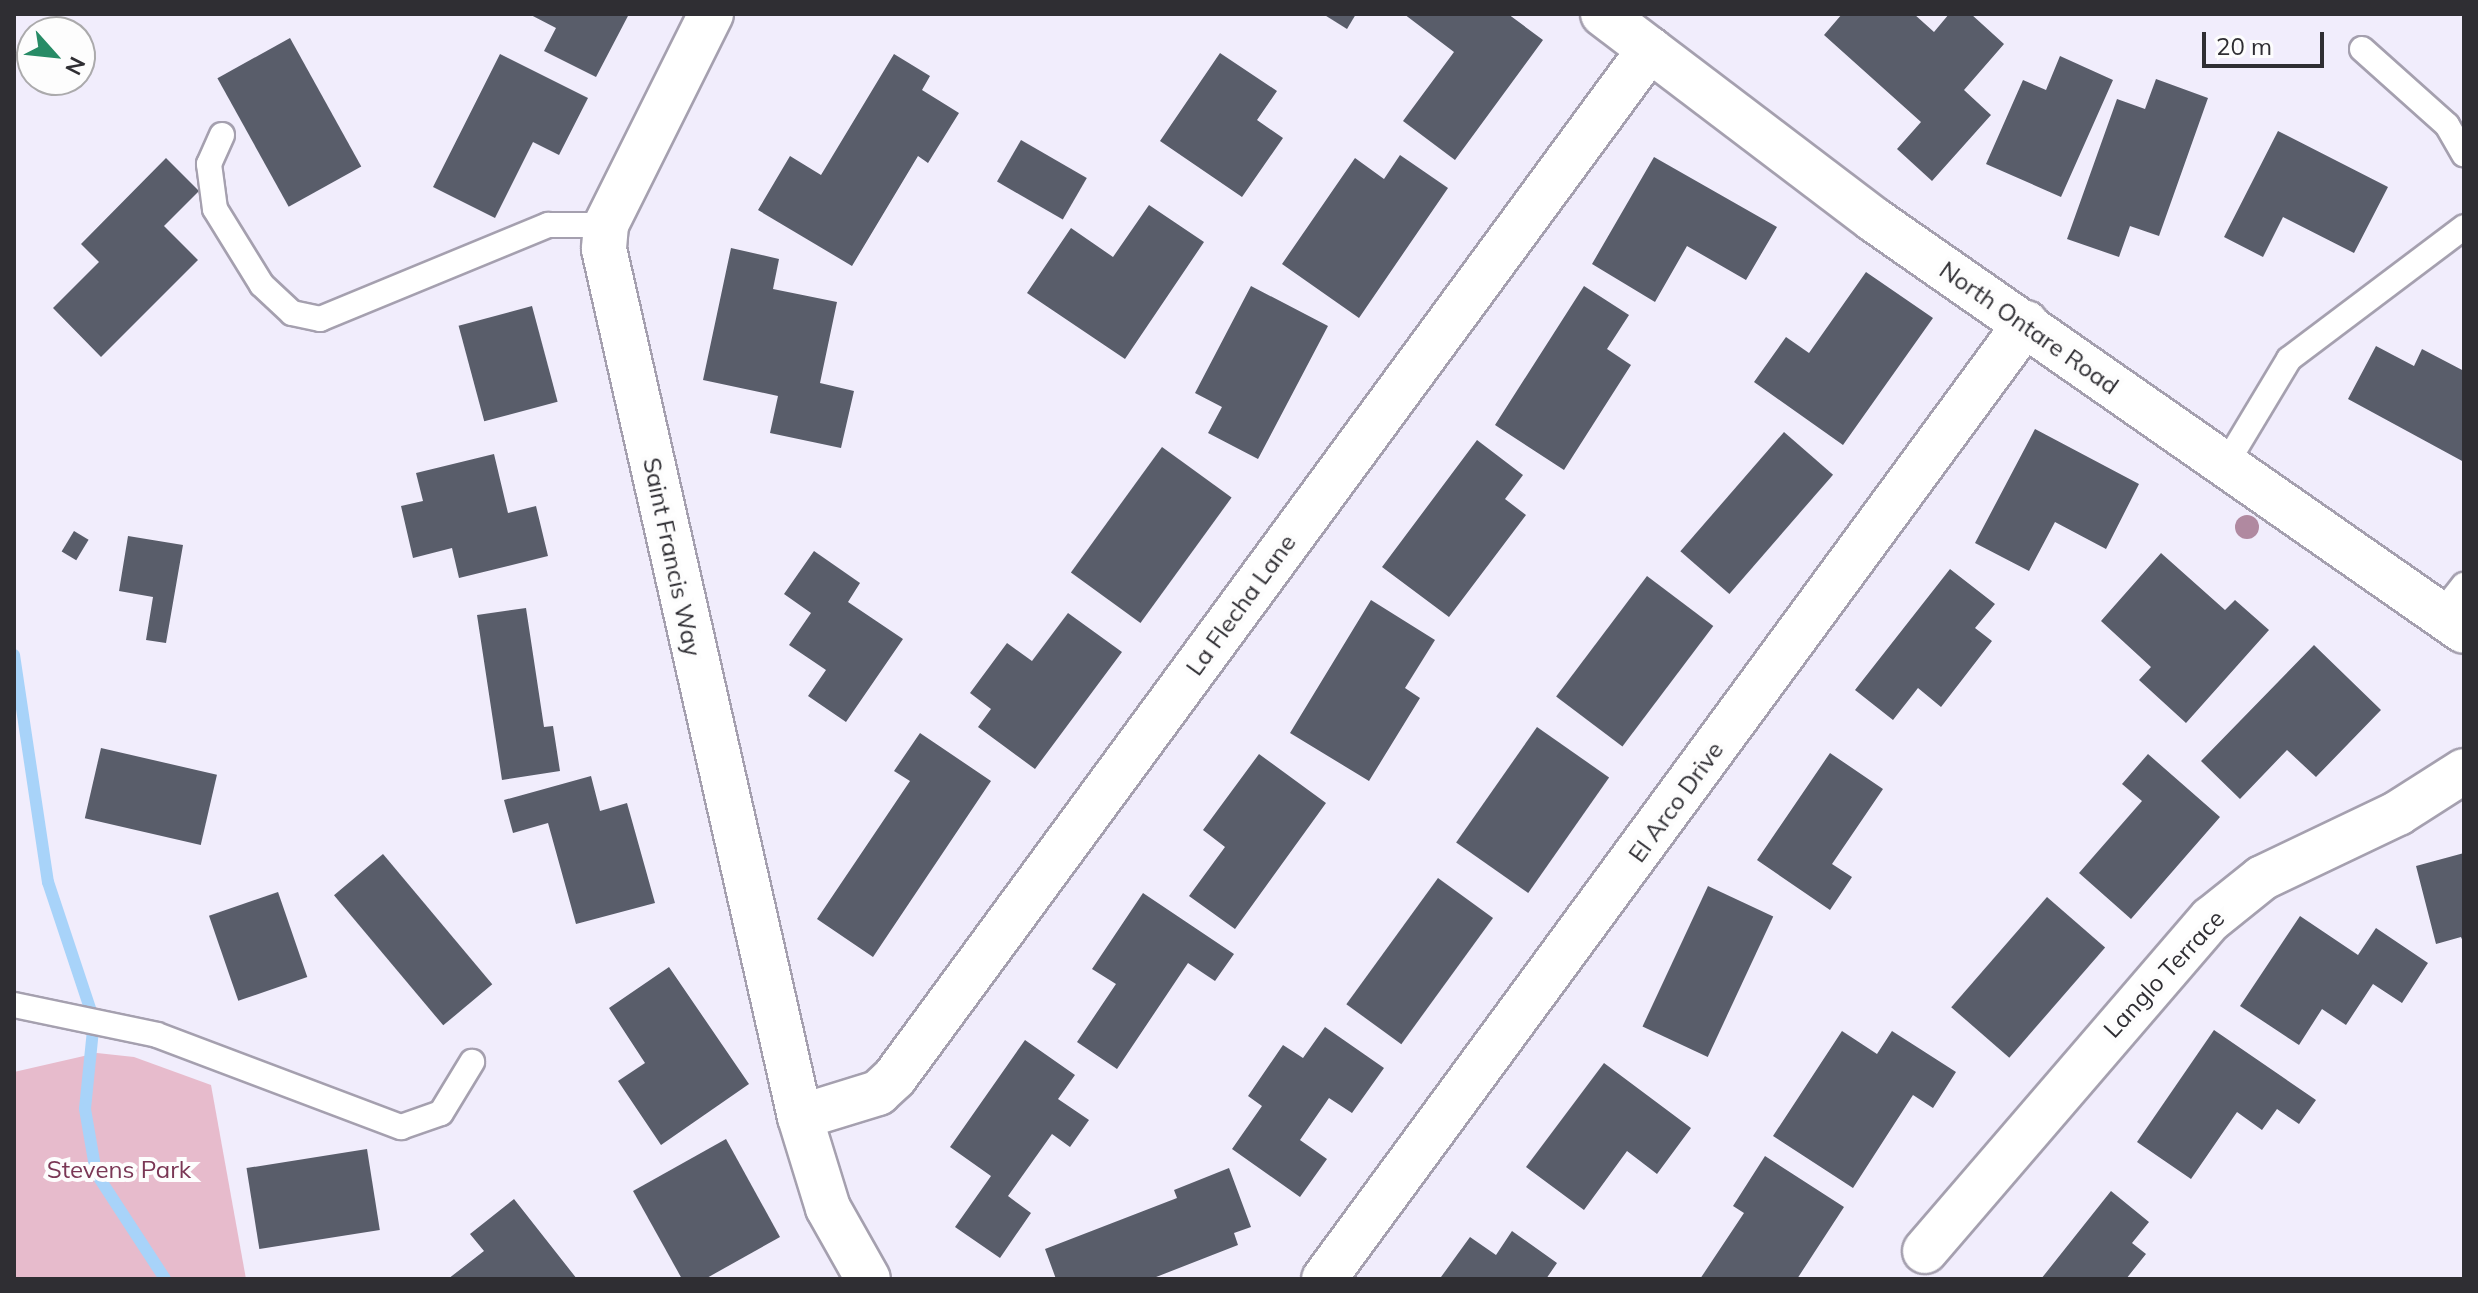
<!DOCTYPE html>
<style>
body{margin:0}
#map{position:relative;width:2478px;height:1293px;overflow:hidden;background:#f1edfc;font-family:Mulish,sans-serif}
div>[style]{position:absolute}
.green>*{inset:0;background:#e7bbcc}
.stream>*{height:12px;margin:-6px;padding:0 6px;transform-origin:6px;border-radius:6px;background:#a8d3f9}
.building>*{inset:0;background:#595d6a;transform-origin:0 0}
.roads{filter:drop-shadow(2px 0 #a5a0af) drop-shadow(-2px 0 #a5a0af) drop-shadow(0 2px #a5a0af) drop-shadow(0 -2px #a5a0af)}
.lane>*{height:24px;margin:-12px;padding:0 12px;transform-origin:12px;border-radius:12px;background:#fff}
.street>*{height:44px;margin:-22px;padding:0 22px;transform-origin:22px;border-radius:22px;background:#fff}
.trees>*{width:24px;height:24px;margin:-12px;border-radius:50%;background:#b089a0}
span{translate:-50% -50%;white-space:nowrap;text-align:center;line-height:1.15;-webkit-text-stroke:8px #fdfdfd;paint-order:stroke}
.street-label{font-size:24px;color:#2f2e33}
.park-label{font-size:24px;color:#7a3755}
.frame{position:absolute;inset:0;border:16px solid #2f2e33;pointer-events:none}
.north{position:absolute;left:16px;top:16px;width:80px;height:80px;box-sizing:border-box;background:#fdfdfd;border:2px solid #abaaac;border-radius:50%;rotate:117deg;font-size:22px;font-weight:700;line-height:32px;text-align:center;color:#2f2e33}
.north::after{content:'';display:block;margin:auto;width:28px;height:36px;background:#278b66;clip-path:polygon(50% 0,100% 100%,50% 72%,0 100%)}
.scale{position:absolute;left:2202px;top:32px;width:122px;height:36px;box-sizing:border-box;border:4px solid #2f2e33;border-top:0;padding-left:10px;font-size:24px;line-height:28px;white-space:nowrap;color:#2f2e33;-webkit-text-stroke:6px #fdfdfd;paint-order:stroke}
</style>
<div id="map">
<div class="green">
<i style="clip-path:polygon(97px 1053px,134px 1057px,211px 1085px,246px 1279px,14px 1279px,14px 1072px)"></i>
</div>
<div class="stream">
<i style="left:14px;top:655px;width:230px;rotate:81.5deg"></i>
<i style="left:48px;top:882px;width:145px;rotate:71.6deg"></i>
<i style="left:94px;top:1020px;width:89px;rotate:95.8deg"></i>
<i style="left:85px;top:1109px;width:65px;rotate:80.2deg"></i>
<i style="left:96px;top:1173px;width:126px;rotate:56.9deg"></i>
</div>
<div class="building">
<i style="clip-path:polygon(529px 14px,629px 14px,596px 77px,544px 51px,556px 28px)"></i>
<i style="clip-path:polygon(1323px 14px,1356px 14px,1347px 29px)"></i>
<i style="clip-path:polygon(1404px 14px,1508px 14px,1543px 40px,1455px 160px,1403px 121px,1454px 52px)"></i>
<i style="clip-path:polygon(1842px 14px,1914px 14px,1934px 32px,1949px 14px,1971px 14px,2004px 44px,1964px 90px,1991px 115px,1932px 181px,1897px 149px,1921px 122px,1824px 35px)"></i>
<i style="left:290px;top:38px;width:147px;height:83px;rotate:61deg"></i>
<i style="clip-path:polygon(1220px 53px,1277px 91px,1257px 120px,1283px 138px,1242px 197px,1160px 141px)"></i>
<i style="clip-path:polygon(500px 54px,588px 98px,559px 155px,533px 142px,495px 218px,433px 187px)"></i>
<i style="clip-path:polygon(894px 54px,930px 76px,922px 90px,959px 113px,928px 163px,918px 156px,852px 266px,758px 210px,790px 156px,821px 175px)"></i>
<i style="clip-path:polygon(2060px 56px,2113px 80px,2061px 197px,1986px 164px,2023px 80px,2046px 90px)"></i>
<i style="clip-path:polygon(2156px 79px,2208px 98px,2159px 236px,2130px 226px,2119px 257px,2067px 239px,2117px 99px,2145px 109px)"></i>
<i style="clip-path:polygon(2278px 131px,2388px 187px,2354px 253px,2283px 217px,2263px 257px,2224px 237px)"></i>
<i style="left:1021px;top:140px;width:76px;height:48px;rotate:30deg"></i>
<i style="clip-path:polygon(1400px 155px,1448px 188px,1359px 318px,1282px 264px,1355px 158px,1384px 179px)"></i>
<i style="clip-path:polygon(1654px 157px,1777px 227px,1746px 280px,1687px 246px,1655px 302px,1592px 264px)"></i>
<i style="clip-path:polygon(166px 158px,199px 191px,164px 226px,198px 260px,101px 357px,53px 308px,99px 262px,81px 244px)"></i>
<i style="clip-path:polygon(1149px 205px,1204px 242px,1125px 359px,1027px 293px,1071px 228px,1113px 257px)"></i>
<i style="clip-path:polygon(731px 248px,779px 259px,773px 289px,837px 302px,820px 383px,854px 391px,841px 448px,770px 433px,778px 396px,703px 380px)"></i>
<i style="clip-path:polygon(1866px 272px,1933px 318px,1843px 445px,1754px 382px,1786px 337px,1809px 353px)"></i>
<i style="clip-path:polygon(1251px 286px,1328px 326px,1258px 459px,1208px 433px,1222px 407px,1195px 393px)"></i>
<i style="clip-path:polygon(1584px 286px,1629px 315px,1607px 349px,1631px 365px,1564px 470px,1495px 425px)"></i>
<i style="left:532px;top:306px;width:99px;height:76px;rotate:75deg"></i>
<i style="clip-path:polygon(2376px 346px,2414px 366px,2422px 349px,2464px 371px,2464px 462px,2348px 399px)"></i>
<i style="clip-path:polygon(2035px 429px,2139px 484px,2106px 549px,2055px 522px,2029px 571px,1975px 543px)"></i>
<i style="left:1784px;top:432px;width:65px;height:158px;rotate:41deg"></i>
<i style="clip-path:polygon(1477px 440px,1523px 475px,1505px 499px,1526px 515px,1449px 617px,1382px 567px)"></i>
<i style="left:1162px;top:447px;width:86px;height:155px;rotate:36deg"></i>
<i style="clip-path:polygon(494px 454px,508px 513px,536px 506px,548px 556px,459px 578px,452px 548px,413px 558px,401px 506px,423px 501px,416px 473px)"></i>
<i style="left:74px;top:531px;width:17px;height:24px;rotate:31deg"></i>
<i style="clip-path:polygon(128px 536px,183px 545px,166px 643px,146px 640px,153px 597px,119px 591px)"></i>
<i style="clip-path:polygon(814px 551px,860px 583px,848px 602px,903px 639px,846px 722px,808px 696px,826px 670px,789px 645px,811px 613px,784px 594px)"></i>
<i style="clip-path:polygon(2161px 553px,2225px 610px,2235px 600px,2269px 630px,2186px 723px,2139px 680px,2151px 667px,2101px 621px)"></i>
<i style="clip-path:polygon(1950px 569px,1995px 604px,1975px 628px,1992px 641px,1941px 707px,1918px 688px,1893px 720px,1855px 690px)"></i>
<i style="left:1647px;top:576px;width:83px;height:151px;rotate:37deg"></i>
<i style="clip-path:polygon(1371px 600px,1435px 640px,1405px 688px,1420px 698px,1369px 781px,1290px 733px)"></i>
<i style="clip-path:polygon(526px 608px,544px 727px,553px 726px,560px 771px,502px 780px,477px 615px)"></i>
<i style="clip-path:polygon(1068px 613px,1122px 652px,1035px 769px,978px 727px,991px 709px,970px 693px,1007px 643px,1032px 661px)"></i>
<i style="clip-path:polygon(2314px 645px,2381px 710px,2316px 777px,2287px 750px,2240px 799px,2201px 761px)"></i>
<i style="left:1537px;top:727px;width:88px;height:141px;rotate:35deg"></i>
<i style="clip-path:polygon(920px 733px,991px 781px,873px 957px,817px 919px,910px 781px,894px 771px)"></i>
<i style="left:101px;top:748px;width:119px;height:72px;rotate:13deg"></i>
<i style="clip-path:polygon(1830px 753px,1883px 789px,1832px 864px,1852px 877px,1830px 910px,1757px 860px)"></i>
<i style="clip-path:polygon(1259px 754px,1326px 803px,1235px 929px,1189px 896px,1225px 847px,1203px 830px)"></i>
<i style="clip-path:polygon(2148px 754px,2220px 817px,2131px 919px,2079px 873px,2142px 801px,2122px 784px)"></i>
<i style="clip-path:polygon(591px 776px,600px 811px,627px 803px,655px 903px,576px 924px,548px 823px,513px 833px,504px 800px)"></i>
<i style="clip-path:polygon(2464px 853px,2464px 944px,2461px 937px,2436px 944px,2416px 866px)"></i>
<i style="left:383px;top:854px;width:170px;height:64px;rotate:50deg"></i>
<i style="left:1438px;top:878px;width:68px;height:156px;rotate:36deg"></i>
<i style="left:1708px;top:886px;width:72px;height:155px;rotate:25deg"></i>
<i style="left:278px;top:892px;width:90px;height:73px;rotate:71deg"></i>
<i style="clip-path:polygon(1143px 893px,1234px 954px,1215px 981px,1188px 963px,1117px 1069px,1077px 1042px,1116px 984px,1092px 969px)"></i>
<i style="left:2047px;top:897px;width:77px;height:146px;rotate:41deg"></i>
<i style="clip-path:polygon(2300px 916px,2358px 955px,2376px 928px,2428px 963px,2402px 1003px,2373px 984px,2346px 1025px,2322px 1009px,2299px 1045px,2240px 1006px)"></i>
<i style="clip-path:polygon(669px 967px,749px 1084px,661px 1145px,618px 1081px,645px 1063px,609px 1008px)"></i>
<i style="clip-path:polygon(1325px 1027px,1384px 1068px,1352px 1113px,1329px 1098px,1300px 1140px,1327px 1159px,1300px 1197px,1232px 1149px,1262px 1106px,1248px 1096px,1283px 1045px,1303px 1058px)"></i>
<i style="clip-path:polygon(2214px 1030px,2316px 1100px,2299px 1124px,2277px 1109px,2262px 1130px,2237px 1112px,2191px 1179px,2137px 1142px)"></i>
<i style="clip-path:polygon(1842px 1031px,1877px 1054px,1892px 1031px,1956px 1072px,1933px 1108px,1913px 1095px,1853px 1188px,1773px 1136px)"></i>
<i style="clip-path:polygon(1025px 1040px,1075px 1075px,1058px 1099px,1089px 1120px,1070px 1147px,1052px 1134px,1008px 1196px,1031px 1213px,1000px 1258px,955px 1227px,991px 1176px,950px 1147px)"></i>
<i style="clip-path:polygon(1604px 1063px,1691px 1128px,1657px 1174px,1627px 1151px,1584px 1210px,1526px 1167px)"></i>
<i style="clip-path:polygon(726px 1139px,780px 1237px,705px 1279px,682px 1279px,633px 1191px)"></i>
<i style="left:367px;top:1149px;width:82px;height:122px;rotate:81deg"></i>
<i style="clip-path:polygon(1765px 1156px,1844px 1207px,1797px 1279px,1700px 1279px,1744px 1213px,1733px 1206px)"></i>
<i style="clip-path:polygon(1229px 1168px,1251px 1227px,1234px 1233px,1238px 1245px,1151px 1279px,1056px 1279px,1045px 1249px,1177px 1198px,1174px 1190px)"></i>
<i style="clip-path:polygon(2111px 1191px,2149px 1222px,2132px 1243px,2146px 1254px,2126px 1279px,2041px 1279px)"></i>
<i style="clip-path:polygon(514px 1199px,577px 1279px,448px 1279px,484px 1251px,470px 1234px)"></i>
<i style="clip-path:polygon(1512px 1231px,1557px 1263px,1546px 1279px,1441px 1277px,1470px 1237px,1496px 1255px)"></i>
</div>
<div class="roads">
<div class="lane">
<i style="left:2362px;top:49px;width:114px;rotate:41.8deg"></i>
<i style="left:2447px;top:125px;width:34px;rotate:60deg"></i>
<i style="left:222px;top:135px;width:32px;rotate:114deg"></i>
<i style="left:209px;top:164px;width:45px;rotate:82.4deg"></i>
<i style="left:215px;top:209px;width:89px;rotate:58.3deg"></i>
<i style="left:262px;top:285px;width:41px;rotate:43deg"></i>
<i style="left:292px;top:313px;width:29px;rotate:12deg"></i>
<i style="left:320px;top:319px;width:247px;rotate:-22.4deg"></i>
<i style="left:548px;top:225px;width:58px"></i>
<i style="left:2223px;top:469px;width:128px;rotate:-59deg"></i>
<i style="left:2289px;top:359px;width:219px;rotate:-37deg"></i>
<i style="left:2441px;top:614px;width:37px;rotate:-52deg"></i>
<i style="left:14px;top:1005px;width:146px;rotate:11.8deg"></i>
<i style="left:157px;top:1035px;width:261px;rotate:20.7deg"></i>
<i style="left:401px;top:1127px;width:42px;rotate:-19.3deg"></i>
<i style="left:441px;top:1113px;width:60px;rotate:-58.7deg"></i>
</div>
<div class="street">
<i style="left:711px;top:14px;width:236px;rotate:116.5deg"></i>
<i style="left:606px;top:225px;width:24px;rotate:95deg"></i>
<i style="left:604px;top:249px;width:890px;rotate:77.28deg"></i>
<i style="left:800px;top:1117px;width:95px;rotate:72.9deg"></i>
<i style="left:828px;top:1208px;width:81px;rotate:60.6deg"></i>
<i style="left:1603px;top:14px;width:339px;rotate:37.2deg"></i>
<i style="left:1873px;top:219px;width:720px;rotate:34.88deg"></i>
<i style="left:800px;top:1117px;width:82px;rotate:-17.1deg"></i>
<i style="left:878px;top:1093px;width:23px;rotate:-43deg"></i>
<i style="left:895px;top:1077px;width:1275px;rotate:-53.71deg"></i>
<i style="left:1925px;top:1251px;width:438px;rotate:-49.3deg"></i>
<i style="left:2211px;top:919px;width:65px;rotate:-38.8deg"></i>
<i style="left:2262px;top:878px;width:151px;rotate:-25.5deg"></i>
<i style="left:2398px;top:813px;width:78px;rotate:-32.5deg"></i>
<i style="left:1324px;top:1279px;width:1186px;rotate:-53.71deg"></i>
</div>
</div>
<div class="trees">
<i style="left:2247px;top:527px"></i>
</div>
<div class="street-label">
<span style="left:2029px;top:328px;rotate:35deg">North Ontare Road</span>
<span style="left:672px;top:557px;rotate:78deg">Saint Francis Way</span>
<span style="left:1241px;top:605px;rotate:-54deg">La Flecha Lane</span>
<span style="left:1676px;top:802px;rotate:-54deg">El Arco Drive</span>
<span style="left:2164px;top:974px;rotate:-47deg">Langlo Terrace</span>
</div>
<div class="park-label">
<span style="left:119px;top:1170px">Stevens Park</span>
</div>
<div class="frame"></div>
<div class="north">N</div>
<div class="scale">20 m</div>
</div>
